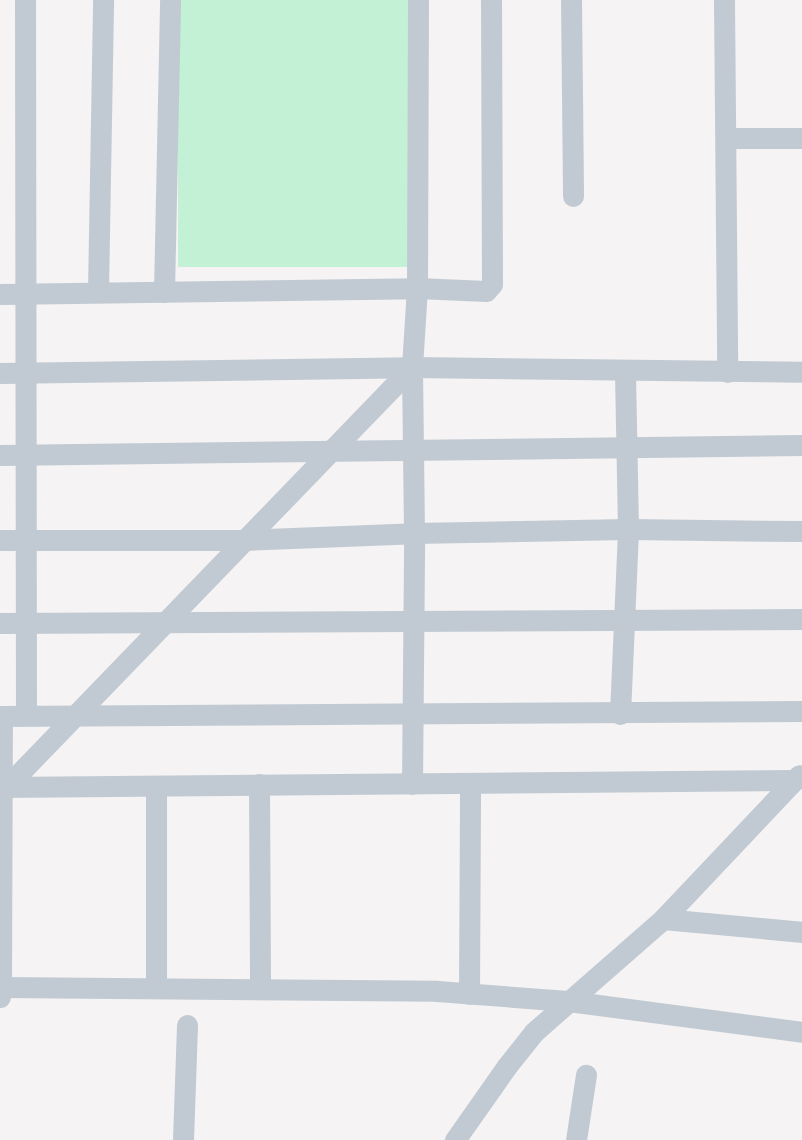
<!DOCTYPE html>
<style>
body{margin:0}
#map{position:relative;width:802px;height:1140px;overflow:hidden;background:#f5f3f3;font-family:"Source Sans 3",sans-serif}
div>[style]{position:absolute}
.green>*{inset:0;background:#c3f1d5;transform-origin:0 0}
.minor>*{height:21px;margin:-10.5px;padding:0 10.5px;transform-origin:10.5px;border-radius:10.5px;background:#c1cad2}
span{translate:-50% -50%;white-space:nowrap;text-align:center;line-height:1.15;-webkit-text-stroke:6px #fff;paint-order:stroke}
</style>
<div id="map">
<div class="green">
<i style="left:178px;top:0;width:232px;height:267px"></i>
</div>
<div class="minor">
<i style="left:25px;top:0;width:715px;rotate:89.92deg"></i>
<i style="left:571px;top:0;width:196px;rotate:89.4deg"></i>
<i style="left:724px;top:0;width:372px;rotate:89.5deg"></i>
<i style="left:727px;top:138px;width:75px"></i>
<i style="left:98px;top:292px;width:292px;rotate:-89deg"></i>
<i style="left:164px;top:292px;width:292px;rotate:-88.8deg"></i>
<i style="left:0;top:294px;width:417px;rotate:-0.8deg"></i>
<i style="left:417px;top:288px;width:69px;rotate:2.5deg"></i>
<i style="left:486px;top:291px;width:9px;rotate:-49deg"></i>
<i style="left:492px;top:284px;width:284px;rotate:-90.2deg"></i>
<i style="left:0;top:373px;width:412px;rotate:-0.8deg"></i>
<i style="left:412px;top:367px;width:390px;rotate:0.7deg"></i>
<i style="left:0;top:455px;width:802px;rotate:-0.71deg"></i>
<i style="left:0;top:540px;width:243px"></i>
<i style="left:243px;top:540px;width:171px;rotate:-2.3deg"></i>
<i style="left:414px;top:533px;width:214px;rotate:-1.1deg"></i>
<i style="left:628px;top:529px;width:174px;rotate:0.7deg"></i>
<i style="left:0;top:623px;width:802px;rotate:-0.29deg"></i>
<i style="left:620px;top:714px;width:185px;rotate:-87.5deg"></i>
<i style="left:628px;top:529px;width:158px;rotate:-91.1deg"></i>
<i style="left:0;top:716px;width:802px;rotate:-0.36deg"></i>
<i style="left:259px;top:784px;width:205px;rotate:89.7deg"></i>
<i style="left:412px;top:784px;width:251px;rotate:-89.5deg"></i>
<i style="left:414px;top:533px;width:166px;rotate:-90.7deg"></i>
<i style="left:412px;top:367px;width:79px;rotate:-86.4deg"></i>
<i style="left:417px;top:288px;width:288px;rotate:-89.8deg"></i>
<i style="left:0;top:787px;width:795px;rotate:-0.5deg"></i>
<i style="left:6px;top:787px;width:584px;rotate:-45.97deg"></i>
<i style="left:663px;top:919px;width:140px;rotate:5.3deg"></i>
<i style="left:1px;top:987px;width:271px;rotate:-89.8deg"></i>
<i style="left:156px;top:988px;width:202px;rotate:-90deg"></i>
<i style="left:469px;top:994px;width:210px;rotate:-89.7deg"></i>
<i style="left:0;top:997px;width:10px;rotate:-84deg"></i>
<i style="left:1px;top:987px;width:436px;rotate:0.5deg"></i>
<i style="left:437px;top:991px;width:131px;rotate:4.4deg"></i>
<i style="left:568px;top:1001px;width:236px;rotate:7.5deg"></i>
<i style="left:183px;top:1140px;width:115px;rotate:-88deg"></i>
<i style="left:455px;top:1140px;width:90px;rotate:-54.9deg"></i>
<i style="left:507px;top:1066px;width:43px;rotate:-51.5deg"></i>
<i style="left:534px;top:1032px;width:171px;rotate:-41.2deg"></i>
<i style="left:663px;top:919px;width:198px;rotate:-46.6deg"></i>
<i style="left:576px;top:1140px;width:66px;rotate:-81.3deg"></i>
</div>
</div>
